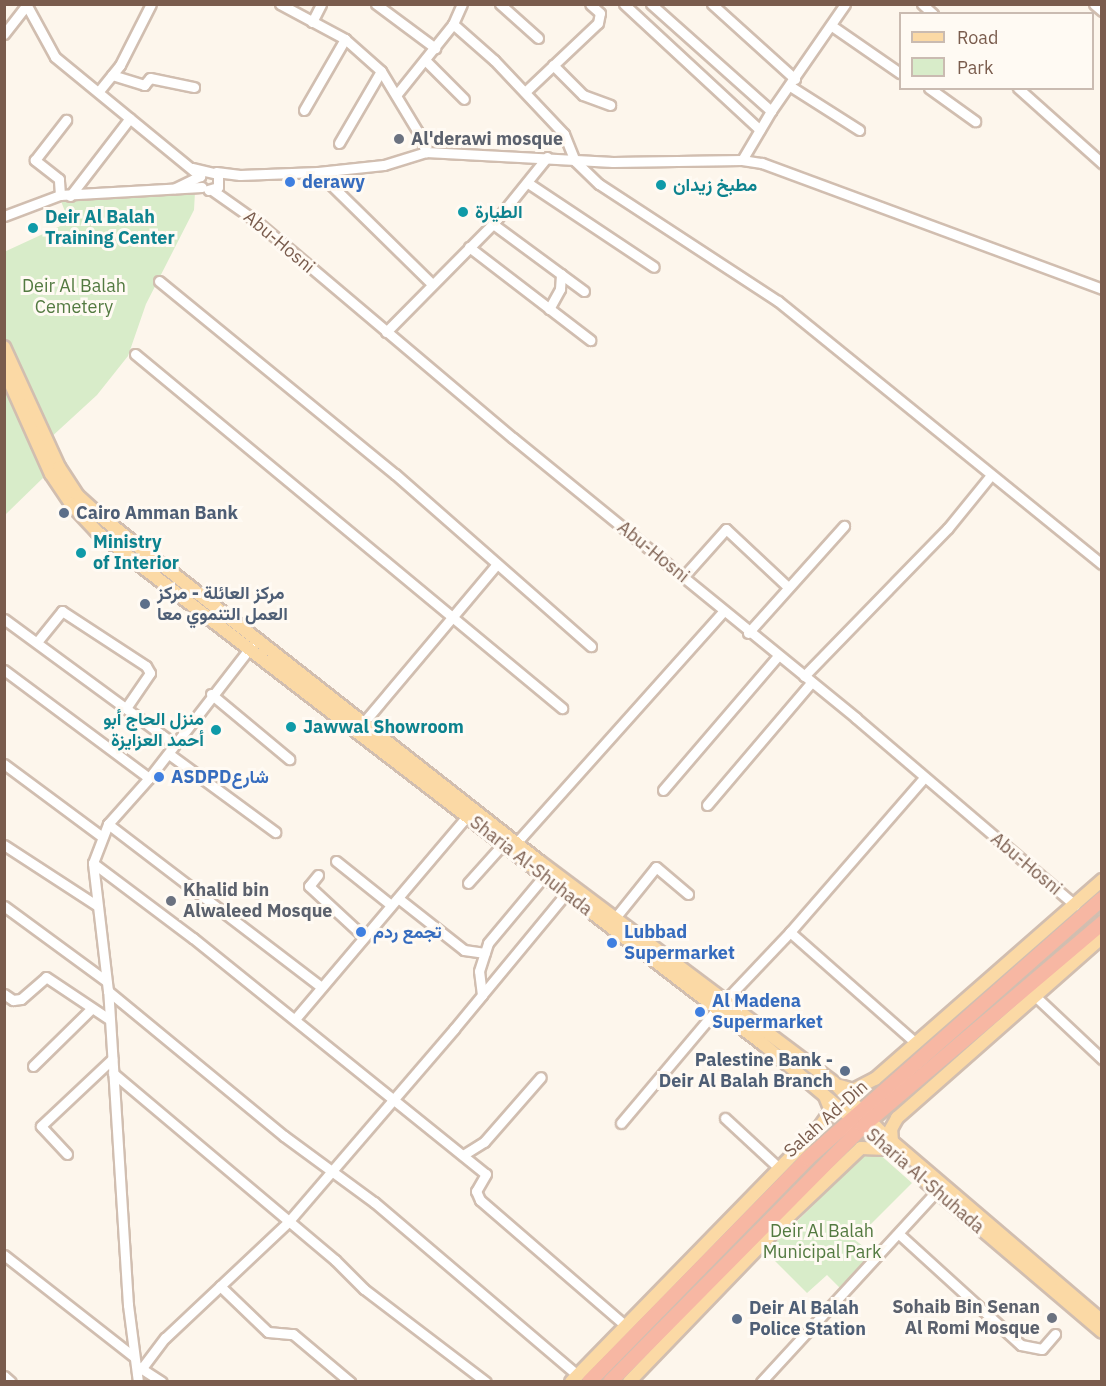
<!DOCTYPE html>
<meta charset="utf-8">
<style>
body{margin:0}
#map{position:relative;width:1106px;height:1386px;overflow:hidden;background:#fdf6ec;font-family:"IBM Plex Sans",Vazirmatn,sans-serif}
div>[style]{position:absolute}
.green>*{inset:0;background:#d8ecc9}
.roads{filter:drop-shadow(2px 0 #d1beb0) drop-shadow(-2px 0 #d1beb0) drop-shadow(0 2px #d1beb0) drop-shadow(0 -2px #d1beb0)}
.minor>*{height:9px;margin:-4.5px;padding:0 4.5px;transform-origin:4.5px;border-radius:4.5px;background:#fff}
.major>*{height:12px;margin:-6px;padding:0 6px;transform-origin:6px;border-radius:6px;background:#fbd9a5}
.highway>*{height:14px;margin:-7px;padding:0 7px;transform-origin:7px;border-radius:7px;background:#f7b7a3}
.dots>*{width:16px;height:16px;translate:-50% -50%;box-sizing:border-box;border:3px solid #fffaf3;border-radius:50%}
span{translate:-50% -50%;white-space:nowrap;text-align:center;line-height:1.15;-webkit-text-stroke:6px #fffaf3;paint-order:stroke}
.worship-label{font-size:18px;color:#5b616d;font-weight:700}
.left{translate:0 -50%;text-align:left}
.right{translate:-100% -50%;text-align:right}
.shop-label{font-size:18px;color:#366cbe;font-weight:700}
.culture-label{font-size:18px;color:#0d838f;font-weight:700}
.street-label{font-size:18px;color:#7a5c4d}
.park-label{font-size:18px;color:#537a41}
.service-label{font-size:18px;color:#4e5e75;font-weight:700}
.frame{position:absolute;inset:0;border:6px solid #7a5c4d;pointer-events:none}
.legend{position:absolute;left:899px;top:12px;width:195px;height:78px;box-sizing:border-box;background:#fffaf3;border:2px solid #cabbb1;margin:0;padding:8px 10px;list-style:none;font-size:18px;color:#7a5c4d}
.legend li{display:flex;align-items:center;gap:12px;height:30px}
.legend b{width:30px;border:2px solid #cabbb1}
</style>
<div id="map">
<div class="green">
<i style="clip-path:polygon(195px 192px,194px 210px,146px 304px,128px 356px,97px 395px,48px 440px,5px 340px,4px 252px,69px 222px,61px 201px)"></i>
<i style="clip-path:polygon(4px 378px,46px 475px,5px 515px,4px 515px)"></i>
<i style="clip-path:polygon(877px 1152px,912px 1183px,855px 1240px,872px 1253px,840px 1288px,827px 1275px,807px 1293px,766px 1252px,865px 1154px)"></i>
</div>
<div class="roads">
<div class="minor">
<i style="left:26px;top:4px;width:60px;rotate:61.3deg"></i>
<i style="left:55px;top:57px;width:188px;rotate:39.4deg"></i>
<i style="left:200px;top:176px;width:28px;rotate:154deg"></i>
<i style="left:280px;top:4px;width:74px;rotate:28.3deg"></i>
<i style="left:345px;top:39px;width:48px;rotate:41.6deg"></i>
<i style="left:381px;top:71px;width:71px;rotate:58.8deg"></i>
<i style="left:418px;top:132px;width:22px;rotate:68deg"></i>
<i style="left:376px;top:4px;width:74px;rotate:36.7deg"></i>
<i style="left:500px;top:4px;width:51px;rotate:41.8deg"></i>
<i style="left:624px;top:4px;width:185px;rotate:42.8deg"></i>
<i style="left:651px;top:4px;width:161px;rotate:41.7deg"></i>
<i style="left:712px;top:4px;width:112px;rotate:42.1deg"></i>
<i style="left:922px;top:4px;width:15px;rotate:42deg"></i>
<i style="left:1094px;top:4px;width:11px;rotate:41deg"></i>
<i style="left:312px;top:22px;width:20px;rotate:-63deg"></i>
<i style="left:453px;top:24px;width:55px;rotate:41.3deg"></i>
<i style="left:494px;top:60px;width:102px;rotate:46.6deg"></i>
<i style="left:564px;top:134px;width:29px;rotate:68deg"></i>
<i style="left:575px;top:161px;width:33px;rotate:44deg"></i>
<i style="left:599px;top:184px;width:214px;rotate:33.2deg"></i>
<i style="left:778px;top:301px;width:417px;rotate:39.1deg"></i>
<i style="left:832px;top:26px;width:83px;rotate:34.7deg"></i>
<i style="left:4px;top:34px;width:36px;rotate:-52deg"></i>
<i style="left:425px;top:60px;width:55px;rotate:45deg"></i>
<i style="left:553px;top:65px;width:42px;rotate:45deg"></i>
<i style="left:583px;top:95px;width:29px;rotate:20deg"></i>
<i style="left:112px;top:75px;width:34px;rotate:17deg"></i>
<i style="left:144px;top:85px;width:9px;rotate:-49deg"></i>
<i style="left:150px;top:78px;width:45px;rotate:11.6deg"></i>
<i style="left:790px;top:86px;width:82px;rotate:32.5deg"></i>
<i style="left:929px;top:88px;width:57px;rotate:35.7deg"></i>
<i style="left:1018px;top:88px;width:113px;rotate:41.8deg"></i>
<i style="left:99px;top:91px;width:33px;rotate:-51deg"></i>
<i style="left:120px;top:65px;width:68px;rotate:-63.1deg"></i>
<i style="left:525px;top:92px;width:100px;rotate:-43.4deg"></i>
<i style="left:598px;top:23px;width:10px;rotate:-79deg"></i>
<i style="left:600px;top:13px;width:13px;rotate:-138deg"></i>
<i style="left:397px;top:94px;width:90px;rotate:-51.3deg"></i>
<i style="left:453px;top:24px;width:22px;rotate:-66deg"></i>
<i style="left:304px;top:110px;width:82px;rotate:-60deg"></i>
<i style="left:339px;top:143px;width:83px;rotate:-59.7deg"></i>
<i style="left:742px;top:160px;width:57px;rotate:-59.4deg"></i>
<i style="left:771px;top:111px;width:130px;rotate:-55.3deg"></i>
<i style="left:192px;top:168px;width:27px;rotate:13deg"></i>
<i style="left:218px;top:174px;width:13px;rotate:90deg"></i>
<i style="left:218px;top:187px;width:10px;rotate:163deg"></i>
<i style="left:216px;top:172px;width:24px;rotate:7deg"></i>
<i style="left:240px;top:175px;width:78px;rotate:-2.2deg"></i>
<i style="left:318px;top:172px;width:66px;rotate:-6.1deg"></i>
<i style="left:384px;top:165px;width:44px;rotate:-17.2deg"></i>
<i style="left:426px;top:152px;width:187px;rotate:3.1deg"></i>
<i style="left:613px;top:162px;width:129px;rotate:-0.9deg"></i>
<i style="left:742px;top:160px;width:20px;rotate:9deg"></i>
<i style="left:762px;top:163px;width:363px;rotate:20.3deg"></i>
<i style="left:318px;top:172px;width:158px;rotate:44.5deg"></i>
<i style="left:528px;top:183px;width:151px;rotate:33.7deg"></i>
<i style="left:212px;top:190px;width:54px;rotate:35.2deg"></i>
<i style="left:256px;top:221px;width:336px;rotate:40.2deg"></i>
<i style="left:513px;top:438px;width:443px;rotate:39.2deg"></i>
<i style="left:856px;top:718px;width:288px;rotate:40.5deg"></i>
<i style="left:60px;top:195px;width:16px;rotate:-94deg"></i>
<i style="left:59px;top:179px;width:31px;rotate:-142deg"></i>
<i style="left:35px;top:160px;width:51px;rotate:-52.2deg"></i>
<i style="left:70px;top:196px;width:98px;rotate:-52.4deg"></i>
<i style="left:4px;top:216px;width:60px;rotate:-20.6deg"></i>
<i style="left:60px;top:195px;width:142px;rotate:-3.2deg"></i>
<i style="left:493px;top:224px;width:113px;rotate:36.4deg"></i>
<i style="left:469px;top:247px;width:153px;rotate:37.5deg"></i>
<i style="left:159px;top:281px;width:305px;rotate:39.3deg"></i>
<i style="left:395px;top:474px;width:261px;rotate:41.3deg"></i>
<i style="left:549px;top:309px;width:23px;rotate:-61deg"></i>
<i style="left:560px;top:289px;width:15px;rotate:-86deg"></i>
<i style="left:386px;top:332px;width:152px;rotate:-45.3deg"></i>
<i style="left:493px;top:224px;width:86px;rotate:-51.1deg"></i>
<i style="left:135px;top:354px;width:555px;rotate:39.66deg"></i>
<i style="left:684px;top:576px;width:63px;rotate:-48.2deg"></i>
<i style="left:726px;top:529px;width:83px;rotate:43.1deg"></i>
<i style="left:4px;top:619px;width:211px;rotate:36.3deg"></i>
<i style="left:748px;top:633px;width:144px;rotate:-48.1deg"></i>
<i style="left:37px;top:642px;width:40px;rotate:-51deg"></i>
<i style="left:62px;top:611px;width:100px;rotate:33.2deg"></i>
<i style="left:146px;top:666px;width:8px;rotate:60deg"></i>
<i style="left:150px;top:673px;width:42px;rotate:124.4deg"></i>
<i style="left:4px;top:670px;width:181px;rotate:36.7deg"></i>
<i style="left:804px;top:676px;width:206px;rotate:-45.8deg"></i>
<i style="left:948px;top:528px;width:68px;rotate:-50.9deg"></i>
<i style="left:211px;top:694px;width:102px;rotate:39.8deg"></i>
<i style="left:364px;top:722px;width:205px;rotate:-49.9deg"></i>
<i style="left:169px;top:754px;width:132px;rotate:36.3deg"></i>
<i style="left:4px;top:764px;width:121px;rotate:36.6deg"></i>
<i style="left:663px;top:790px;width:177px;rotate:-49.4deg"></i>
<i style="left:707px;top:805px;width:160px;rotate:-49.6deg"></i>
<i style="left:108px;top:824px;width:267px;rotate:37.4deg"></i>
<i style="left:517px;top:842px;width:309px;rotate:-48.2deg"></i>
<i style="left:4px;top:845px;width:110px;rotate:33.1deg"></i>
<i style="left:336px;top:861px;width:70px;rotate:38.7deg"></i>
<i style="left:93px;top:863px;width:125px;rotate:36.9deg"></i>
<i style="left:193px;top:938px;width:376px;rotate:38.9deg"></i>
<i style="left:486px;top:1174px;width:20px;rotate:120deg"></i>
<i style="left:476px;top:1191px;width:10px;rotate:66deg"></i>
<i style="left:480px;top:1200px;width:191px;rotate:40.8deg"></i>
<i style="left:318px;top:875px;width:14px;rotate:129deg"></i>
<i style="left:309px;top:886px;width:74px;rotate:42.8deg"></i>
<i style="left:468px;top:883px;width:52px;rotate:-48.1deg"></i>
<i style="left:398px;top:898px;width:84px;rotate:38.2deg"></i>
<i style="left:464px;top:950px;width:21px;rotate:8deg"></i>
<i style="left:4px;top:906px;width:127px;rotate:36.3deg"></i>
<i style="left:615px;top:918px;width:65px;rotate:-51.2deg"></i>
<i style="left:656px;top:867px;width:42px;rotate:40.2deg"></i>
<i style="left:790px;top:932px;width:168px;rotate:41.4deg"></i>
<i style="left:108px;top:991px;width:228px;rotate:39.5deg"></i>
<i style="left:284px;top:1136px;width:112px;rotate:36.3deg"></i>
<i style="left:374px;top:1202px;width:267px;rotate:40.4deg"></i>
<i style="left:4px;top:994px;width:11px;rotate:34deg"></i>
<i style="left:13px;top:1000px;width:8px;rotate:-7deg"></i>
<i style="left:21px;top:999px;width:33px;rotate:-41deg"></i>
<i style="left:46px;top:977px;width:76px;rotate:33.7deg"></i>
<i style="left:1033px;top:994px;width:95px;rotate:43.3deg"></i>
<i style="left:482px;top:995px;width:136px;rotate:-50.4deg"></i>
<i style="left:295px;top:1019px;width:270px;rotate:-49.7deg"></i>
<i style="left:33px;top:1066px;width:81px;rotate:-44.5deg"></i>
<i style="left:113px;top:1073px;width:290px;rotate:40.1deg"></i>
<i style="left:335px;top:1260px;width:41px;rotate:45deg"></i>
<i style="left:364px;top:1289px;width:153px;rotate:37.3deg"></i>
<i style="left:725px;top:1118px;width:74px;rotate:42.8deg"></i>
<i style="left:621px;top:1123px;width:149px;rotate:-49.9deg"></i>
<i style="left:717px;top:1009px;width:106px;rotate:-46.5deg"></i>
<i style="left:790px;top:932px;width:204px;rotate:-49deg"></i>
<i style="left:67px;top:1154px;width:38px;rotate:-133deg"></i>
<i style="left:41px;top:1126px;width:98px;rotate:-43.3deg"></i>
<i style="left:463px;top:1155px;width:25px;rotate:-32deg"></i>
<i style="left:484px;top:1142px;width:86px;rotate:-48.8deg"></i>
<i style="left:899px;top:1234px;width:165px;rotate:42.3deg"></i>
<i style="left:1021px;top:1345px;width:21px;rotate:11deg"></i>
<i style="left:1042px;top:1349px;width:20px;rotate:-49deg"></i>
<i style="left:4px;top:1255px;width:165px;rotate:38.1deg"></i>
<i style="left:220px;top:1286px;width:66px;rotate:43.8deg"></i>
<i style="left:268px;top:1332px;width:25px;rotate:5deg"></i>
<i style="left:293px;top:1334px;width:75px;rotate:40.1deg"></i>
<i style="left:139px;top:1367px;width:27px;rotate:33deg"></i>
<i style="left:142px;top:1368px;width:38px;rotate:-53deg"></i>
<i style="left:165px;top:1338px;width:170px;rotate:-43.3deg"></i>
<i style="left:289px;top:1221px;width:253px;rotate:-49.3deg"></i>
<i style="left:454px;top:1029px;width:44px;rotate:-50.5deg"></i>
<i style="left:482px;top:995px;width:24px;rotate:-97deg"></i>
<i style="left:479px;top:971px;width:29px;rotate:-72deg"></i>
<i style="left:488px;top:943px;width:87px;rotate:-50.1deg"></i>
<i style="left:4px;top:1376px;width:9px;rotate:41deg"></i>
<i style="left:138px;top:1382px;width:78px;rotate:-97.4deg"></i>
<i style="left:128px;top:1305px;width:315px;rotate:-93.6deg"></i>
<i style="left:108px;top:991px;width:129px;rotate:-96.7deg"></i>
<i style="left:93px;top:863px;width:42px;rotate:-69deg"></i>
<i style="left:108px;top:824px;width:62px;rotate:-48.3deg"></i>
<i style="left:149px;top:778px;width:168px;rotate:-52.2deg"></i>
<i style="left:761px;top:1382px;width:265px;rotate:-47.4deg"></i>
</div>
<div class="major">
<i style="left:4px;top:347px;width:132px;rotate:65.4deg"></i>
<i style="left:59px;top:467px;width:35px;rotate:57deg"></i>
<i style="left:78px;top:496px;width:31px;rotate:42deg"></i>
<i style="left:101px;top:517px;width:558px;rotate:38.16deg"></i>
<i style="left:540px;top:862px;width:368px;rotate:36.9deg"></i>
<i style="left:834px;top:1083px;width:68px;rotate:46.2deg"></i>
<i style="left:881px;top:1132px;width:291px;rotate:40.5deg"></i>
<i style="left:4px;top:369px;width:115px;rotate:65.9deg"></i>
<i style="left:51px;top:474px;width:36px;rotate:56deg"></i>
<i style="left:71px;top:504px;width:38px;rotate:47deg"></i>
<i style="left:97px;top:532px;width:840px;rotate:37.55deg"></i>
<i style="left:763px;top:1044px;width:158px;rotate:39.9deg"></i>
<i style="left:840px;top:1086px;width:14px;rotate:17deg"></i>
<i style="left:853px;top:1090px;width:25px;rotate:-27deg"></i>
<i style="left:875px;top:1079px;width:302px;rotate:-41.2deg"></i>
<i style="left:892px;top:1142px;width:13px;rotate:-94deg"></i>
<i style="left:891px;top:1129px;width:13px;rotate:-61deg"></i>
<i style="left:897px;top:1118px;width:273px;rotate:-41.4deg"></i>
<i style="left:926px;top:1182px;width:231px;rotate:40.4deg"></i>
<i style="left:571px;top:1382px;width:355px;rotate:-45.7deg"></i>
<i style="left:819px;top:1128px;width:21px;rotate:-55deg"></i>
<i style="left:831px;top:1111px;width:16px;rotate:-112deg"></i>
<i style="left:629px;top:1382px;width:221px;rotate:-46.1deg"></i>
<i style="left:782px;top:1223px;width:109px;rotate:-43.5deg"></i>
<i style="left:861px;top:1148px;width:27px;rotate:2deg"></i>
</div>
<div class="highway">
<i style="left:589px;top:1382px;width:313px;rotate:-45.6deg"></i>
<i style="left:808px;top:1158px;width:392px;rotate:-41.4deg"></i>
<i style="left:610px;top:1382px;width:360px;rotate:-45.3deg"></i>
<i style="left:863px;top:1126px;width:314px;rotate:-40.3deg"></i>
</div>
</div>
<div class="dots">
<i style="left:399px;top:139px;background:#6b7280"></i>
<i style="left:290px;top:182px;background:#3f7fe0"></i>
<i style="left:661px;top:185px;background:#0f9aa8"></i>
<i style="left:463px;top:212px;background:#0f9aa8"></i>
<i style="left:33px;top:228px;background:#0f9aa8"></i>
<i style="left:64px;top:513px;background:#5c6f8a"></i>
<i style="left:81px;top:553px;background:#0f9aa8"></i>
<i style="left:145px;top:604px;background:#5c6f8a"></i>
<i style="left:291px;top:727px;background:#0f9aa8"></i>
<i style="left:216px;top:730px;background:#0f9aa8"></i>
<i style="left:159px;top:777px;background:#3f7fe0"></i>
<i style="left:171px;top:901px;background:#6b7280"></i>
<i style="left:361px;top:932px;background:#3f7fe0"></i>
<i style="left:612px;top:943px;background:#3f7fe0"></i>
<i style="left:700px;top:1012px;background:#3f7fe0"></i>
<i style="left:845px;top:1071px;background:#5c6f8a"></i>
<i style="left:1052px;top:1318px;background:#6b7280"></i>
<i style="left:737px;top:1319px;background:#5c6f8a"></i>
</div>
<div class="worship-label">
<span class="left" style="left:411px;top:139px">Al'derawi mosque</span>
<span class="left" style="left:183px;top:901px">Khalid bin<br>Alwaleed Mosque</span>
<span class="right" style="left:1040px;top:1318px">Sohaib Bin Senan<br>Al Romi Mosque</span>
</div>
<div class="shop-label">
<span class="left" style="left:302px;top:182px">derawy</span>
<span class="left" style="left:171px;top:777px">ASDPDشارع</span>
<span class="left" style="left:373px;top:932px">تجمع ردم</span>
<span class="left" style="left:624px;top:943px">Lubbad<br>Supermarket</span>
<span class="left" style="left:712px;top:1012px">Al Madena<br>Supermarket</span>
</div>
<div class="culture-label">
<span class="left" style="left:673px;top:185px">مطبخ زيدان</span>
<span class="left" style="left:475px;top:212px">الطيارة</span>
<span class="left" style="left:45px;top:228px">Deir Al Balah<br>Training Center</span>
<span class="left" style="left:93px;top:553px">Ministry<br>of Interior</span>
<span class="right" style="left:204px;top:730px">منزل الحاج أبو<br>أحمد العزايزة</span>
<span class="left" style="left:303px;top:727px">Jawwal Showroom</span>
</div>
<div class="street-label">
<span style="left:279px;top:242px;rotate:40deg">Abu-Hosni</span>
<span style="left:653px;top:552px;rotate:39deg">Abu-Hosni</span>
<span style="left:1026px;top:864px;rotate:40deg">Abu-Hosni</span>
<span style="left:531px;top:866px;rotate:38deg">Sharia Al-Shuhada</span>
<span style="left:826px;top:1119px;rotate:-42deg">Salah Ad-Din</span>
<span style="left:925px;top:1181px;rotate:41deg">Sharia Al-Shuhada</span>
</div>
<div class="park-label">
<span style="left:74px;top:297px">Deir Al Balah<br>Cemetery</span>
<span style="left:822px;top:1242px">Deir Al Balah<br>Municipal Park</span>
</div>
<div class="service-label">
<span class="left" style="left:76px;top:513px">Cairo Amman Bank</span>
<span class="left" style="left:157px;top:604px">مركز العائلة - مركز<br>العمل التنموي معا</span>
<span class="right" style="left:833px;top:1071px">Palestine Bank -<br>Deir Al Balah Branch</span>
<span class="left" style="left:749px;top:1319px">Deir Al Balah<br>Police Station</span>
</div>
<div class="frame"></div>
<ul class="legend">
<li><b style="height:8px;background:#fbd9a5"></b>Road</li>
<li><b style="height:16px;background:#d8ecc9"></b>Park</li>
</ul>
</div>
